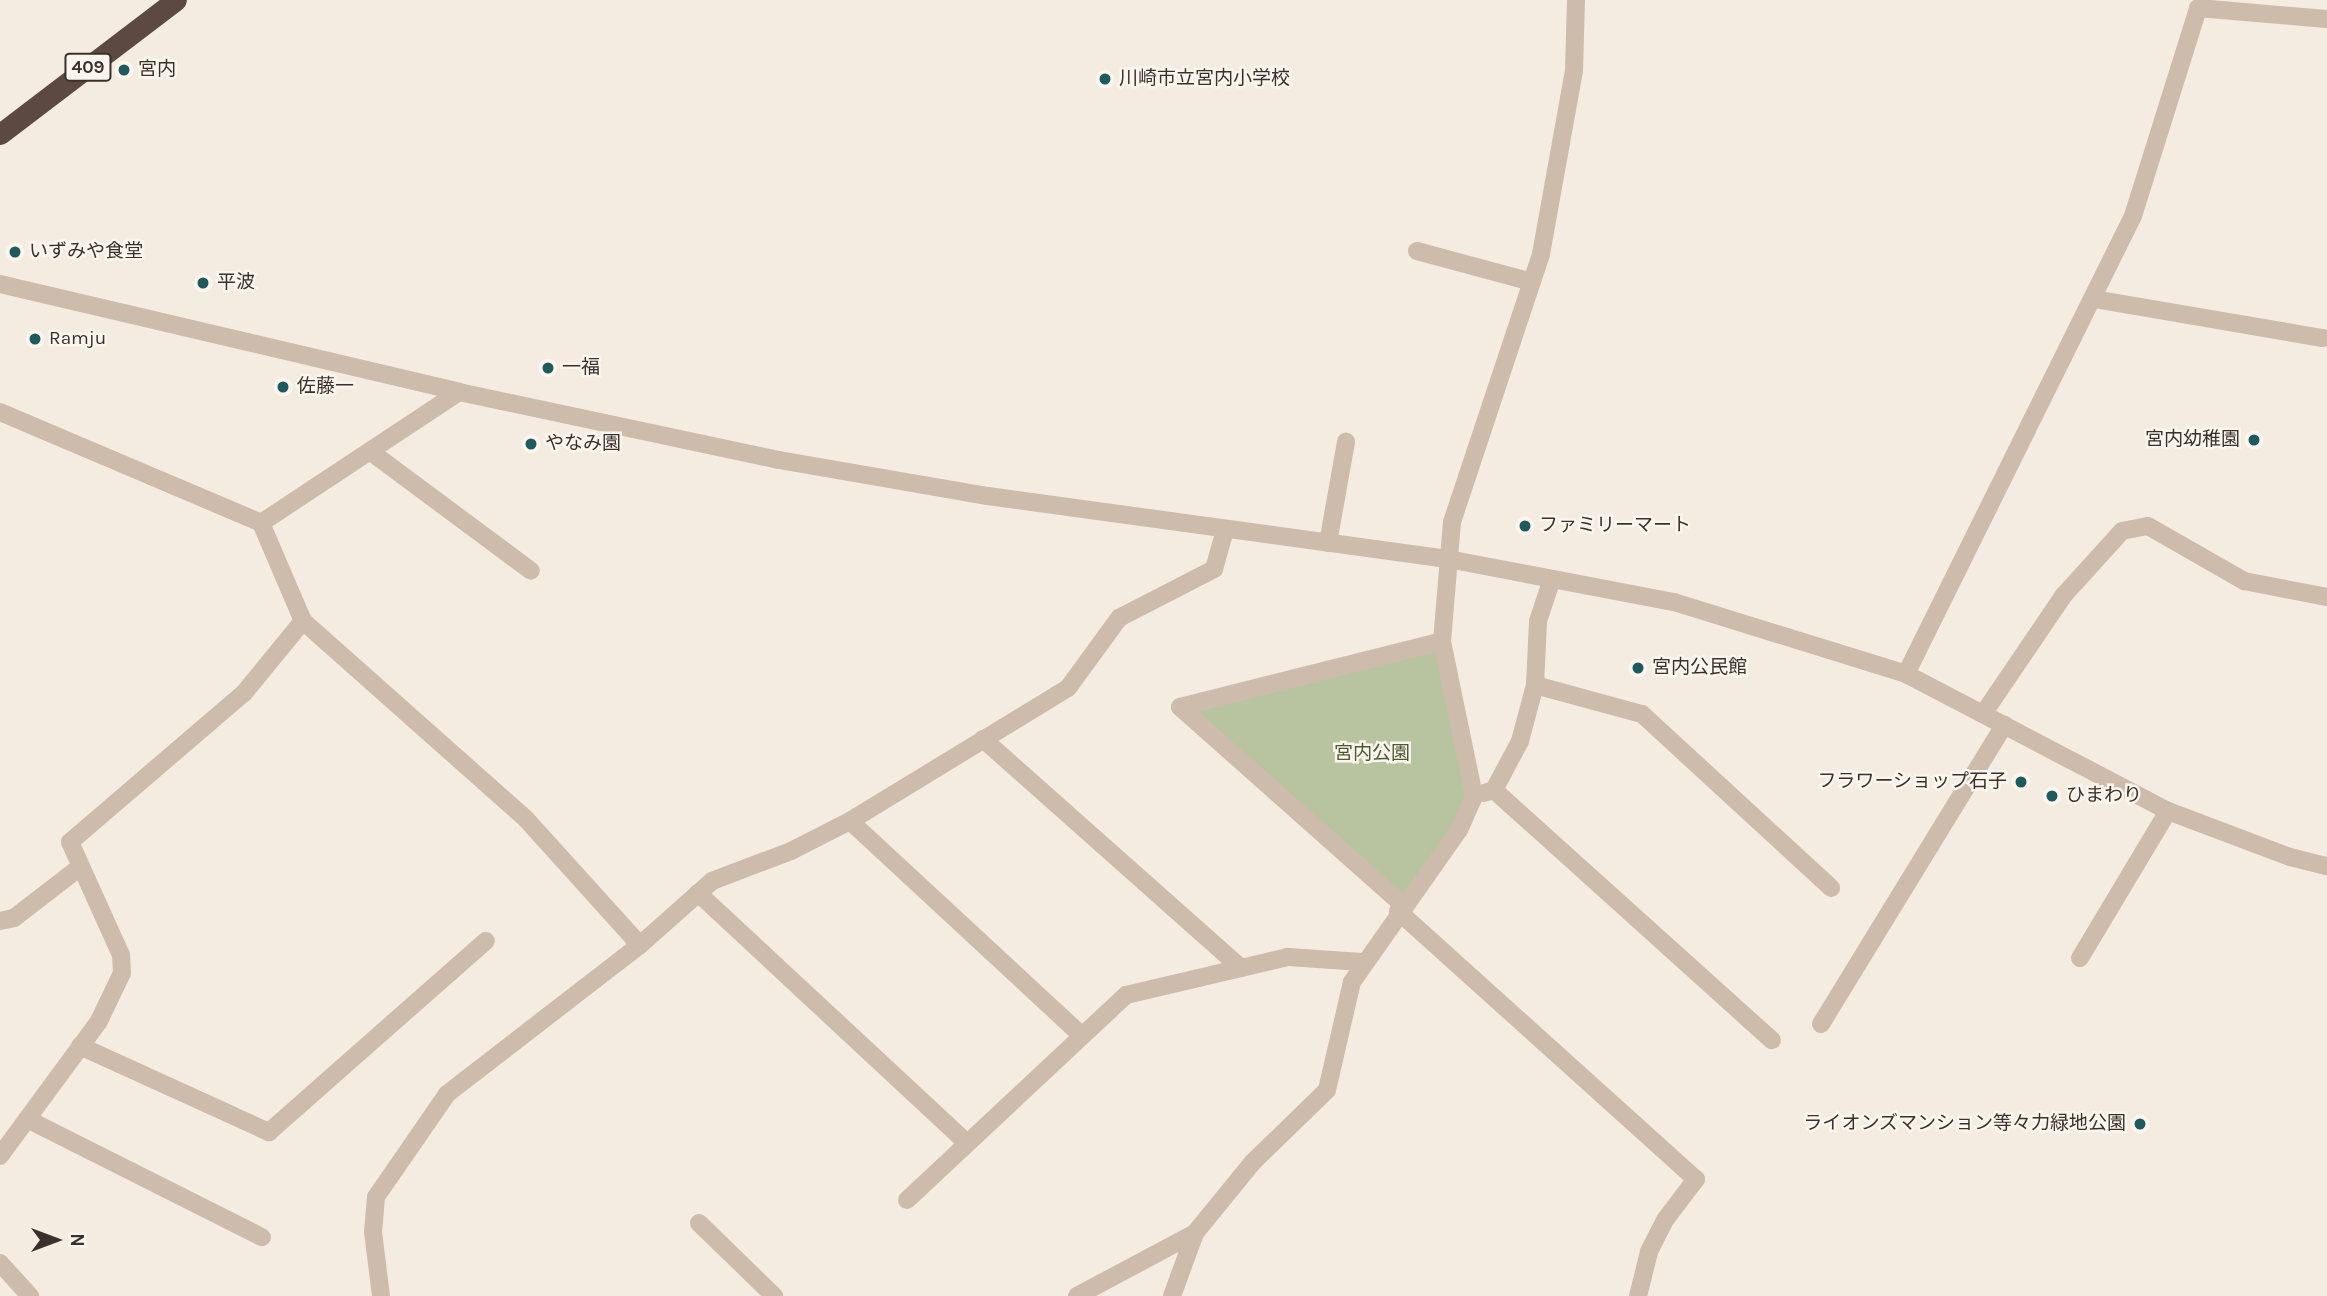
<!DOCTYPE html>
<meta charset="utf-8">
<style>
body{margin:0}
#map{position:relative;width:2327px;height:1296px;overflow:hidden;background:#f4ebe1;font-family:Karla,"Noto Sans JP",sans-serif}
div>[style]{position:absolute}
.green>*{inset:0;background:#b8c4a0}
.minor>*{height:18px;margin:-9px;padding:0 9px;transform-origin:9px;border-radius:9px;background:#cdbbac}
.highway>*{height:21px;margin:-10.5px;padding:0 10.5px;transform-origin:10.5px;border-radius:10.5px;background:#5c4a42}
.dots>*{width:19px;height:19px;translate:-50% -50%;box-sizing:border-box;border:4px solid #fbf5ee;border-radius:50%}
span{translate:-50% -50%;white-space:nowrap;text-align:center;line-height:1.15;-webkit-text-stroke:5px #fbf5ee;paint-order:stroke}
.shield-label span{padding:2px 5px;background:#fbf5ee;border:2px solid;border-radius:5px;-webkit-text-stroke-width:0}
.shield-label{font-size:18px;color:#3b302b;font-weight:700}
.poi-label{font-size:19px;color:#3b302b}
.left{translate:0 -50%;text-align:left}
.right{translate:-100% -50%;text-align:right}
.park-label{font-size:19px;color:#4a5a2e}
.north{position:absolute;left:21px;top:1205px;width:70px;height:70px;-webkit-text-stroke:5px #fbf5ee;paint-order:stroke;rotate:90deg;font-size:19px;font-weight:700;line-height:28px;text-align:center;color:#3b302b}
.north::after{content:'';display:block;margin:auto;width:24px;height:32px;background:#3b302b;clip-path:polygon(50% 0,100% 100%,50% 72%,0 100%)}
</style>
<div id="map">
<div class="green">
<i style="clip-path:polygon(1442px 641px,1474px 796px,1403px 905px,1180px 707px)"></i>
</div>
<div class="minor">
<i style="left:1417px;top:251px;width:119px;rotate:15.1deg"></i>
<i style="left:0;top:284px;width:472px;rotate:13.2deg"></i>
<i style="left:459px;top:392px;width:327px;rotate:12deg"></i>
<i style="left:779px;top:460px;width:212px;rotate:9.8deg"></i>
<i style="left:988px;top:496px;width:464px;rotate:7.8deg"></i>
<i style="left:1448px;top:559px;width:230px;rotate:10.8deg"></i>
<i style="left:1674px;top:602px;width:243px;rotate:17.2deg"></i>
<i style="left:1906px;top:674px;width:296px;rotate:27.6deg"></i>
<i style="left:2168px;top:811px;width:130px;rotate:20.7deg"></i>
<i style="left:2290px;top:857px;width:38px;rotate:14deg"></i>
<i style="left:2094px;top:299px;width:232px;rotate:9.7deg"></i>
<i style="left:0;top:412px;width:284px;rotate:23deg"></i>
<i style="left:261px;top:523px;width:107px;rotate:66.8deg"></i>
<i style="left:303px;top:621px;width:298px;rotate:41.6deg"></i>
<i style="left:526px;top:819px;width:170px;rotate:47.9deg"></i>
<i style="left:371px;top:452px;width:199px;rotate:36.6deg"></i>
<i style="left:261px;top:523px;width:237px;rotate:-33.5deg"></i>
<i style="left:1328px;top:543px;width:103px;rotate:-79.9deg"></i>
<i style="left:1906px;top:674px;width:511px;rotate:-63.64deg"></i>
<i style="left:2133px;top:216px;width:218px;rotate:-72.6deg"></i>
<i style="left:2198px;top:8px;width:129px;rotate:4.9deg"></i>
<i style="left:1535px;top:685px;width:111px;rotate:15.2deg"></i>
<i style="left:1642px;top:714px;width:257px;rotate:42.6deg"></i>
<i style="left:1983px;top:714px;width:144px;rotate:-55.8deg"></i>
<i style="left:2064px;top:595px;width:86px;rotate:-47.8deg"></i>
<i style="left:2122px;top:531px;width:26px;rotate:-11deg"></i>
<i style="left:2148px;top:526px;width:111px;rotate:29.8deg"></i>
<i style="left:2244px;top:581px;width:85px;rotate:10.9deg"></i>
<i style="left:983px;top:739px;width:345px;rotate:41.6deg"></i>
<i style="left:1494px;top:790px;width:374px;rotate:42deg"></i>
<i style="left:1484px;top:793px;width:10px;rotate:-17deg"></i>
<i style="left:1494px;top:790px;width:55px;rotate:-62deg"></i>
<i style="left:1520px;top:741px;width:58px;rotate:-75deg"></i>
<i style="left:1535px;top:685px;width:64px;rotate:-87.3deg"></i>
<i style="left:1538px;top:621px;width:44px;rotate:-71.6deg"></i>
<i style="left:850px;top:821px;width:316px;rotate:42.8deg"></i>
<i style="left:698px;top:893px;width:367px;rotate:42.9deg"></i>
<i style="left:1403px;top:905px;width:298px;rotate:-138.4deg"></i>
<i style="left:1180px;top:707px;width:270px;rotate:-14.1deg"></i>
<i style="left:1398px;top:911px;width:401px;rotate:42deg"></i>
<i style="left:1696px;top:1179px;width:51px;rotate:127.1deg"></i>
<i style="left:1665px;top:1220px;width:36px;rotate:117deg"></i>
<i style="left:1649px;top:1252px;width:45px;rotate:104deg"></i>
<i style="left:0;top:921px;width:14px;rotate:-12deg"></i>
<i style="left:14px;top:918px;width:82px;rotate:-37.6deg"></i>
<i style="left:2080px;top:958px;width:171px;rotate:-59.1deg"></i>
<i style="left:1821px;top:1024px;width:351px;rotate:-58.5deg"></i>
<i style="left:80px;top:1046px;width:208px;rotate:24.5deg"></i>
<i style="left:269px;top:1132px;width:289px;rotate:-41.4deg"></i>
<i style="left:27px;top:1119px;width:263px;rotate:26.7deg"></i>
<i style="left:0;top:1156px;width:167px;rotate:-53.7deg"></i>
<i style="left:99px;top:1021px;width:53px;rotate:-64.4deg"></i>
<i style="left:122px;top:973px;width:18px;rotate:-93deg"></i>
<i style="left:121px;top:955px;width:124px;rotate:-114.3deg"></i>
<i style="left:70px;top:842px;width:229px;rotate:-40.6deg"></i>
<i style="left:244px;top:693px;width:93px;rotate:-50.7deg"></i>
<i style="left:907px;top:1200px;width:300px;rotate:-43.1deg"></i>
<i style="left:1126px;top:995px;width:166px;rotate:-13.2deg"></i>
<i style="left:1288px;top:957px;width:74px;rotate:3.9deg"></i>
<i style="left:699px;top:1223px;width:105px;rotate:44.2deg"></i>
<i style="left:0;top:1263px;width:45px;rotate:47.7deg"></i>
<i style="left:381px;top:1296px;width:64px;rotate:-97.1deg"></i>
<i style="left:373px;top:1232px;width:35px;rotate:-85deg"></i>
<i style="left:376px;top:1197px;width:125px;rotate:-55.4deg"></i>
<i style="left:447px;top:1094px;width:244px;rotate:-37.7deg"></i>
<i style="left:640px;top:945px;width:96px;rotate:-41.6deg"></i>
<i style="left:712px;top:881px;width:85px;rotate:-20.8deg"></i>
<i style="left:791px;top:851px;width:66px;rotate:-27deg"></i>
<i style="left:850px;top:821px;width:255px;rotate:-31.4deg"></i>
<i style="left:1068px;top:688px;width:87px;rotate:-53.9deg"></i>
<i style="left:1119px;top:618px;width:107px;rotate:-27.3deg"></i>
<i style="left:1214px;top:569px;width:41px;rotate:-74.2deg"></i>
<i style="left:1077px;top:1296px;width:134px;rotate:-28.1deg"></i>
<i style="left:1172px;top:1296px;width:67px;rotate:-69.9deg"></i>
<i style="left:1195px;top:1233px;width:92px;rotate:-50.8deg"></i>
<i style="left:1253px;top:1162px;width:103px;rotate:-44.2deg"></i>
<i style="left:1327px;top:1090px;width:111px;rotate:-77deg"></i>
<i style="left:1352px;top:982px;width:186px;rotate:-54.9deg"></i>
<i style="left:1459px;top:830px;width:37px;rotate:-66deg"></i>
<i style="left:1474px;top:796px;width:158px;rotate:-101.7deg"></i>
<i style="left:1442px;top:641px;width:119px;rotate:-85.2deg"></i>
<i style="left:1452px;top:522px;width:282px;rotate:-71.6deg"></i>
<i style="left:1541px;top:254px;width:186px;rotate:-79.8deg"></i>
<i style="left:1574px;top:71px;width:71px;rotate:-88.4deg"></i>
</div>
<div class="highway">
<i style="left:0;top:134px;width:221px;rotate:-37.3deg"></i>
</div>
<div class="dots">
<i style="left:124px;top:70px;background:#1f5a5e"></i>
<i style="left:1105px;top:79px;background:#1f5a5e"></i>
<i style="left:15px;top:252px;background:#1f5a5e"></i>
<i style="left:203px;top:283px;background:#1f5a5e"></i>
<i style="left:35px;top:339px;background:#1f5a5e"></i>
<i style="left:548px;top:368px;background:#1f5a5e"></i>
<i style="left:283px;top:387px;background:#1f5a5e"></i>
<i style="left:2254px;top:440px;background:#1f5a5e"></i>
<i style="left:531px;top:444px;background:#1f5a5e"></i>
<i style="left:1525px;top:526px;background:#1f5a5e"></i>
<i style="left:1638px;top:668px;background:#1f5a5e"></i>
<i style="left:2021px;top:782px;background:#1f5a5e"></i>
<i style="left:2052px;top:796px;background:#1f5a5e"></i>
<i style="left:2140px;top:1124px;background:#1f5a5e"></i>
</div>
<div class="shield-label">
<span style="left:88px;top:67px">409</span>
</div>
<div class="poi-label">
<span class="left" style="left:138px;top:70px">宮内</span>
<span class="left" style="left:1119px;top:79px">川崎市立宮内小学校</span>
<span class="left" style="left:29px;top:252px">いずみや食堂</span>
<span class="left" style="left:217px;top:283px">平波</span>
<span class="left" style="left:49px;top:339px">Ramju</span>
<span class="left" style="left:562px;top:368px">一福</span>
<span class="left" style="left:297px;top:387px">佐藤一</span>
<span class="right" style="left:2240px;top:440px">宮内幼稚園</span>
<span class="left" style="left:545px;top:444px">やなみ園</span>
<span class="left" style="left:1539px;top:526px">ファミリーマート</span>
<span class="left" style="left:1652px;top:668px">宮内公民館</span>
<span class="right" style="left:2007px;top:782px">フラワーショップ石子</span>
<span class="left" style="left:2066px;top:796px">ひまわり</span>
<span class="right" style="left:2126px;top:1124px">ライオンズマンション等々力緑地公園</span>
</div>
<div class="park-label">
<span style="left:1372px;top:754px">宮内公園</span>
</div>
<div class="north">N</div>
</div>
